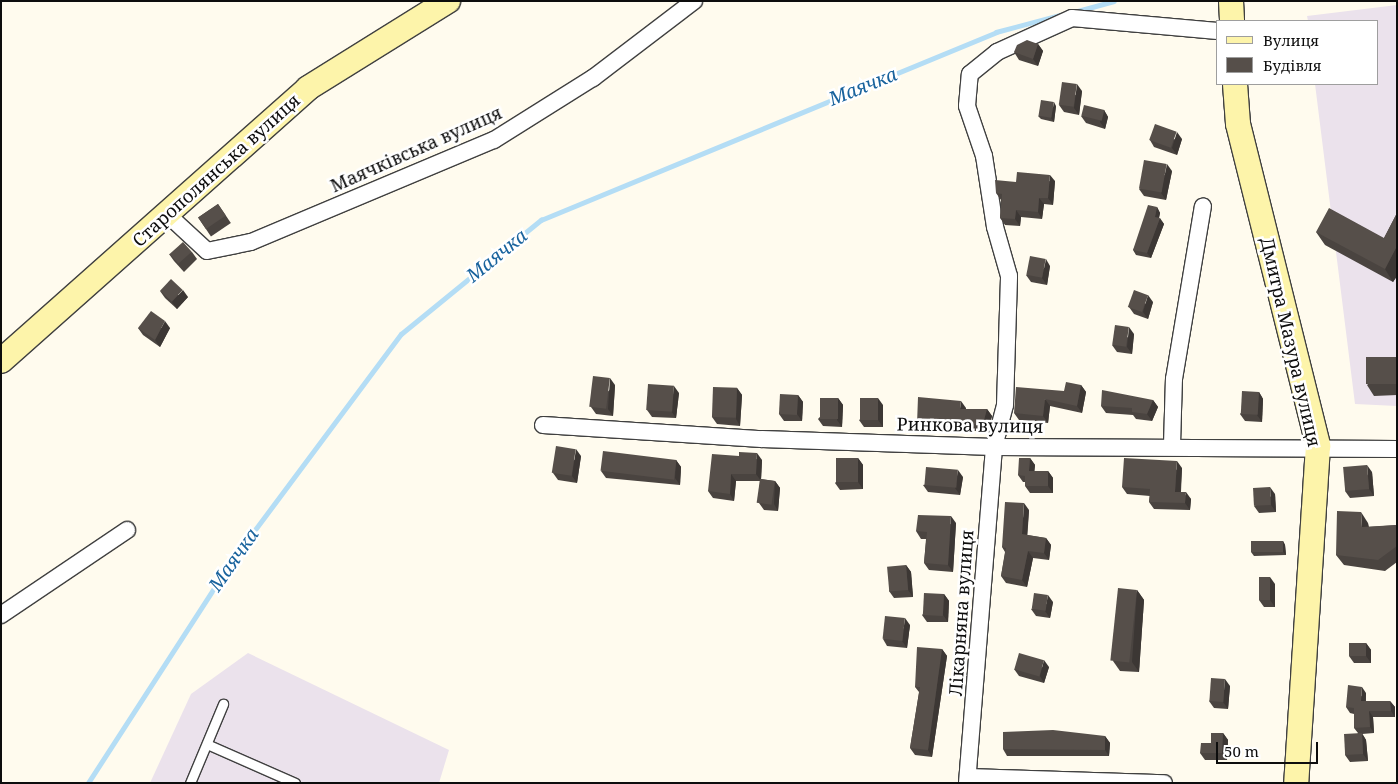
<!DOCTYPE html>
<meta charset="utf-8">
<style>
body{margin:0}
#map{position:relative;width:1398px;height:784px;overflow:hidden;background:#fffbee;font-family:"Noto Serif",serif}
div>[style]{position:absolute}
.industrial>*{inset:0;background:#ebe2ec}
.stream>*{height:4.5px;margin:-2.25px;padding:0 2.25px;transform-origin:2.25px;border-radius:2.25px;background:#b4ddf5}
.roads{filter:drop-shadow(1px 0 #404040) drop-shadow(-1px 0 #404040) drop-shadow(0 1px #404040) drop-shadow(0 -1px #404040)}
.lane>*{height:9px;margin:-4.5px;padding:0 4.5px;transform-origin:4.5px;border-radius:4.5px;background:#fff}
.street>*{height:16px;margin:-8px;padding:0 8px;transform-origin:8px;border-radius:8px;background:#fff}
.secondary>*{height:24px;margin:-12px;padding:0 12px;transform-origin:12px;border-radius:12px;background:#fdf4aa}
.wall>*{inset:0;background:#4a4440;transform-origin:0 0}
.shaded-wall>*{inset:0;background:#3c3734}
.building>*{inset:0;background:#564f4a;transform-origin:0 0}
span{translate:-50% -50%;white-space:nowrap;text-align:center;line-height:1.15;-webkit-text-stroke:5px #fff;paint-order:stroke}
.street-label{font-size:18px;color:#0d0d0d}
.water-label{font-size:19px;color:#19639d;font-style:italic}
.frame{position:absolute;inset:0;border:2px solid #0d0d0d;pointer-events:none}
.legend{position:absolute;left:1216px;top:20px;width:162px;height:65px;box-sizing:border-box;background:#fff;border:1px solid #9e9e9e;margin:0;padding:6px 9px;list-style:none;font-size:15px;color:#0d0d0d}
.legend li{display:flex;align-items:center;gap:10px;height:25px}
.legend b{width:25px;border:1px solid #9e9e9e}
.scale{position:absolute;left:1216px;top:742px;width:102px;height:22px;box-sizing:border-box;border:2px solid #0d0d0d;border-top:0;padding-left:6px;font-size:15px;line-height:18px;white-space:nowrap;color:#0d0d0d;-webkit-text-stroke:4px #fff;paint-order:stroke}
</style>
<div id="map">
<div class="industrial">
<i style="clip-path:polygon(1397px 5px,1397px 406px,1355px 404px,1315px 84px,1377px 84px,1377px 21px,1308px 21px,1307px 16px)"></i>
<i style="clip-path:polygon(248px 653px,449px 750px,439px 783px,150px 783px,191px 694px)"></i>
</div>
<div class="stream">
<i style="left:1074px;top:12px;width:41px;rotate:-15.4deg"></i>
<i style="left:88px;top:783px;width:263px;rotate:-57.1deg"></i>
<i style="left:231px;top:562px;width:284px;rotate:-53.3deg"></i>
<i style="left:401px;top:334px;width:181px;rotate:-39.2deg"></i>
<i style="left:541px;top:220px;width:492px;rotate:-22.4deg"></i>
<i style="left:996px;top:32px;width:66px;rotate:-14.9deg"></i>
</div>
<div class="roads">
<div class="lane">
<i style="left:209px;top:745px;width:94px;rotate:23.8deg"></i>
<i style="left:190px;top:783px;width:86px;rotate:-67.3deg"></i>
</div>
<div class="street">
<i style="left:167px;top:214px;width:54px;rotate:42.8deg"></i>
<i style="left:207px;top:251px;width:45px;rotate:-11.6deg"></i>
<i style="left:251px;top:242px;width:264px;rotate:-22.8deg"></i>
<i style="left:494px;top:140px;width:117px;rotate:-32.1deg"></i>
<i style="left:593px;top:78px;width:127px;rotate:-37.3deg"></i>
<i style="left:543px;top:425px;width:219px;rotate:3.7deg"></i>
<i style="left:762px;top:439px;width:232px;rotate:2deg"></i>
<i style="left:994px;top:447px;width:403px;rotate:0.3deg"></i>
<i style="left:1172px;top:445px;width:66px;rotate:-88.3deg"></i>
<i style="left:1174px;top:379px;width:175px;rotate:-80.5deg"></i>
<i style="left:1px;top:615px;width:152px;rotate:-34deg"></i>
<i style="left:968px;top:777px;width:196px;rotate:1.8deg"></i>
<i style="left:967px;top:783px;width:337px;rotate:-85.4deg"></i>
<i style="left:994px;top:447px;width:43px;rotate:-75.3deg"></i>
<i style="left:1005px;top:405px;width:129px;rotate:-88.2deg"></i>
<i style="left:1009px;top:276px;width:51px;rotate:-105.9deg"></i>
<i style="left:995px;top:227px;width:72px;rotate:-98.8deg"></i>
<i style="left:984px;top:156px;width:53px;rotate:-108.8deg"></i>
<i style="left:967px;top:106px;width:32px;rotate:-85deg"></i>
<i style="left:970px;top:74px;width:35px;rotate:-39deg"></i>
<i style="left:997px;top:52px;width:82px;rotate:-24.4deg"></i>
<i style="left:1072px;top:18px;width:146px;rotate:5.1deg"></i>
</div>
<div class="secondary">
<i style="left:1231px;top:1px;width:20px;rotate:87deg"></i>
<i style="left:1235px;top:84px;width:40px;rotate:85.7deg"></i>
<i style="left:1238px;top:124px;width:332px;rotate:76deg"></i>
<i style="left:1318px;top:446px;width:338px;rotate:93.7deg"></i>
<i style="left:1px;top:361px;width:411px;rotate:-41.6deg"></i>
<i style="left:308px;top:88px;width:165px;rotate:-31.9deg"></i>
</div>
</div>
<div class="wall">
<i style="clip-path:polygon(1038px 44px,1043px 51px,1038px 66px,1019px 60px,1014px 52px)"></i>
<i style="clip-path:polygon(1082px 91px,1079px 115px,1064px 112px,1059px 105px)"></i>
<i style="clip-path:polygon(1056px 106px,1054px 122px,1041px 119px,1038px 116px)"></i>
<i style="clip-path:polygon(1104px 110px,1108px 117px,1105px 129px,1086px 123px,1081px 116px)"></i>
<i style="clip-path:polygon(1182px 139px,1177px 155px,1154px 147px,1150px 140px)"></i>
<i style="clip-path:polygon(1172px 171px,1166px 200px,1144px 196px,1139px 189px)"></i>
<i style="clip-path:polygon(1055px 181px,1053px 205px,1044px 204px,1042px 219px,1021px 217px,1020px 226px,1005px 225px,1000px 218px,1001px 200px,996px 193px,1016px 182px)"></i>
<i style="left:218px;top:204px;width:23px;height:24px;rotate:56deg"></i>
<i style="clip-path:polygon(1157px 207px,1160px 213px,1159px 218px,1164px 224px,1151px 258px,1136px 255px,1133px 250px)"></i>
<i style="clip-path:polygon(1397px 213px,1397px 276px,1393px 282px,1325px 245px,1316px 232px,1384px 238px)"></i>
<i style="clip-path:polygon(192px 252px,197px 259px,184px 272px,174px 261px,169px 254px)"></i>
<i style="clip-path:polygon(1050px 266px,1047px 285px,1031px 282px,1026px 275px)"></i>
<i style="clip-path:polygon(160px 291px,188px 297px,177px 309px,165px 298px)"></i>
<i style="clip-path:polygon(1153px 302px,1148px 319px,1134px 314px,1129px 307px)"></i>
<i style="clip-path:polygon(138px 328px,170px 328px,160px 347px,143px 335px)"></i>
<i style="clip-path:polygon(1134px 334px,1132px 354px,1117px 352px,1112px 345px)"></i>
<i style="clip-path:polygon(1397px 357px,1397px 395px,1374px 396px,1367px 385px)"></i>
<i style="clip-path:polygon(615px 385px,613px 416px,596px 414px,591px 407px)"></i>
<i style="clip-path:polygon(1081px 385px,1086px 392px,1082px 413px,1050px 406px,1048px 423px,1019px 420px,1014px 413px,1064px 391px)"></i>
<i style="clip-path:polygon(737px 388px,742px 395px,740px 426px,717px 424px,712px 417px)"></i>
<i style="clip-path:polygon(1259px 392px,1263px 399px,1262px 422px,1245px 421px,1240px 414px)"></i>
<i style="clip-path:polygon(679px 393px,676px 418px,652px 417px,647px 410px)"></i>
<i style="clip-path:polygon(798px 395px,803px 402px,802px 421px,784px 421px,779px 414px)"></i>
<i style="clip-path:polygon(838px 398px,843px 405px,842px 427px,823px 426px,818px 419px)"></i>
<i style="clip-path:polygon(1153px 400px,1158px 407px,1152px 421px,1136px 419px,1133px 415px,1106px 413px,1101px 406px)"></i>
<i style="clip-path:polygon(883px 405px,883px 427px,864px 427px,859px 420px)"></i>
<i style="clip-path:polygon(966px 408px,966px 409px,987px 409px,992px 416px,988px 431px,922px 431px,917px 424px)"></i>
<i style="clip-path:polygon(581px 456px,577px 483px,558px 480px,553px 473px)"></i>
<i style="clip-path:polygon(739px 456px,762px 460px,761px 479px,775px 481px,780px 488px,778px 511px,764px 510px,759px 503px,760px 481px,736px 481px,734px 501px,713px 498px,708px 491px)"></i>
<i style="clip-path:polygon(858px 458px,863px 465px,863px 489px,840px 490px,835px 483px)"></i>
<i style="clip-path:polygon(1030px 458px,1035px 465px,1034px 471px,1048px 471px,1053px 478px,1053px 493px,1030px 493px,1025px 486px,1025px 482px,1023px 482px,1018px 475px)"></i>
<i style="clip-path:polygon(676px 460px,681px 467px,680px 485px,606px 478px,601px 471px)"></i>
<i style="clip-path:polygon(1182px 468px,1181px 492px,1191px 499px,1190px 510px,1154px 509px,1149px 502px,1150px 496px,1127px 494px,1122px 487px)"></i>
<i style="clip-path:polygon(1372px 472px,1374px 496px,1350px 498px,1345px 491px)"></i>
<i style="clip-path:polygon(963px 477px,960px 495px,928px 492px,923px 485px)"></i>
<i style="clip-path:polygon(1275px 494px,1276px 512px,1259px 513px,1254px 506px)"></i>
<i style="clip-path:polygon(1029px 510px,1027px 535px,1046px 538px,1051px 545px,1049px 560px,1033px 558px,1027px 587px,1006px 583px,1001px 576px,1005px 552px,1002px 547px)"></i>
<i style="clip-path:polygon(956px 523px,953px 572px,929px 570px,924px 563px,926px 539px,921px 539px,916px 531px)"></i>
<i style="clip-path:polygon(1368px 523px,1369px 527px,1397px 525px,1397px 562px,1385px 571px,1344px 565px,1336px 555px)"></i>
<i style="clip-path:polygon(1283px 541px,1285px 545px,1286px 555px,1254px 556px,1251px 552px)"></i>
<i style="clip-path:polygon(906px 565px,911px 572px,913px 597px,894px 598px,889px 591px)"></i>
<i style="clip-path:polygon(1275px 584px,1275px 607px,1264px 607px,1259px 600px)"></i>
<i style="clip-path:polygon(1137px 590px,1144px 600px,1139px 672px,1120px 671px,1113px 661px)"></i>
<i style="clip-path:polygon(944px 594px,949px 601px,948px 622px,927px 622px,922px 615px)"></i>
<i style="clip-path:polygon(1053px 602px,1050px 618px,1036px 616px,1031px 609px)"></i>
<i style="clip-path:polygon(910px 625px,907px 648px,887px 646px,883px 639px)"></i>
<i style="clip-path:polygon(1366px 643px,1371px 650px,1371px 663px,1354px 663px,1349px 656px)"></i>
<i style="clip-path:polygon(942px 649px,947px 656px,932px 757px,915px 755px,910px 748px,919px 692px,915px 687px)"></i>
<i style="clip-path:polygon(1049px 667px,1044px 683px,1019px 676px,1014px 669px)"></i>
<i style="clip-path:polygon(1230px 686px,1228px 709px,1214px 708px,1209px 701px)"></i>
<i style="clip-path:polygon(1366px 693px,1366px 701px,1390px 701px,1395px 707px,1395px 717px,1373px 717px,1374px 733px,1362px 734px,1366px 740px,1368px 761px,1350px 762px,1345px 755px,1358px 733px,1354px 728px,1354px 714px,1350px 713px,1346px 707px)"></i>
<i style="clip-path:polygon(1223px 733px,1228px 740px,1227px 760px,1205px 760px,1200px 753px)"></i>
<i style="clip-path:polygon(1105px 736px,1110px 743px,1109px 756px,1007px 756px,1003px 749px)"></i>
</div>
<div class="shaded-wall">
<i style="clip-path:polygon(1038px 44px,1043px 51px,1038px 66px,1033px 59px)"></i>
<i style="clip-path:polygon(1077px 84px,1082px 91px,1079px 115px,1074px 108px)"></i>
<i style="clip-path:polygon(1054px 102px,1056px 106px,1054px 122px,1051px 118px)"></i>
<i style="clip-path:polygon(1104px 110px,1108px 117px,1105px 129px,1100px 122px)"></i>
<i style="clip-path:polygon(1177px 132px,1182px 139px,1177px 155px,1172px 148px)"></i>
<i style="clip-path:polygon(1167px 164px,1172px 171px,1166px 200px,1161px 193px)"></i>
<i style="clip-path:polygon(1050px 175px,1055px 181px,1053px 205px,1048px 198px)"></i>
<i style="clip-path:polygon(1039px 198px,1044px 204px,1042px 219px,1038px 212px)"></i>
<i style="clip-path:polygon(1157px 207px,1160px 213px,1158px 222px,1155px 217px)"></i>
<i style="clip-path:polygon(1016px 210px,1021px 217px,1020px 226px,1015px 219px)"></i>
<i style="clip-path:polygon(1160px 218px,1164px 224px,1151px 258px,1147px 253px)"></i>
<i style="clip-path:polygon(1397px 246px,1397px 276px,1393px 282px,1385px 269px)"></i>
<i style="clip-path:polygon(1046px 259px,1050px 266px,1047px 285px,1042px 278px)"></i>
<i style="clip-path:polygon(183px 290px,188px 297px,177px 309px,172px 302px)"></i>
<i style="clip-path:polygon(1148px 295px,1153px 302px,1148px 319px,1143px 312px)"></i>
<i style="clip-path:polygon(165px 321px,170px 328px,160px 347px,155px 340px)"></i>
<i style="clip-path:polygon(1129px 327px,1134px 334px,1132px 354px,1127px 347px)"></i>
<i style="clip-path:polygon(610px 378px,615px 385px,613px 416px,608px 409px)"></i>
<i style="clip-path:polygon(1081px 385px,1086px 392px,1082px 413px,1077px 406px)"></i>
<i style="clip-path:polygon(674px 386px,679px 393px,676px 418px,671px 411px)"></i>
<i style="clip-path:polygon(737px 388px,742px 395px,740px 426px,736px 419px)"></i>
<i style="clip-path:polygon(1259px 392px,1263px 399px,1262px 422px,1257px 415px)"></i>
<i style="clip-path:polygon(798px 395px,803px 402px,802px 421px,797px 414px)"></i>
<i style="clip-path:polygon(838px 398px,843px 405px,842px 427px,837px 420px)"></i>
<i style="clip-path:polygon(878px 398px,883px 405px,883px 427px,878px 420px)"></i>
<i style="clip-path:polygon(1045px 399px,1050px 406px,1048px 423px,1043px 416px)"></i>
<i style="clip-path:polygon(1153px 400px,1158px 407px,1152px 421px,1147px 414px)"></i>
<i style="clip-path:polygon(961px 401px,966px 408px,965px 416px,960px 409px)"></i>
<i style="clip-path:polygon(987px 409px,992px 416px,988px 431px,983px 424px)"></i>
<i style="clip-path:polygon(576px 449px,581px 456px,577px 483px,572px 476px)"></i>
<i style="clip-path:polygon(757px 453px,762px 460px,761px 481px,756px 474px)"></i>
<i style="clip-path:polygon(858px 458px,863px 465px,863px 489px,858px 482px)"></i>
<i style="clip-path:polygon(1030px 458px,1035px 465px,1034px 478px,1029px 471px)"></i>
<i style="clip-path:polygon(676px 460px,681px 467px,680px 485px,675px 478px)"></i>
<i style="clip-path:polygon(1177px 461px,1182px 468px,1180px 499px,1175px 492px)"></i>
<i style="clip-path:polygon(1367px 465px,1372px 472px,1374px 496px,1369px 489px)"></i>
<i style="clip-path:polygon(958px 470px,963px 477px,960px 495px,955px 488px)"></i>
<i style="clip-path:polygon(1048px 471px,1053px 478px,1053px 493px,1048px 486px)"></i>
<i style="clip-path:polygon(731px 474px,736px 481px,734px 501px,730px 494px)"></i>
<i style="clip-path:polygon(775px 481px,780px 488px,778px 511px,774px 504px)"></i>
<i style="clip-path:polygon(1270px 487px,1275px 494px,1276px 512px,1271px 505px)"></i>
<i style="clip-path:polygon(1186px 492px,1191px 499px,1190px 510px,1185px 503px)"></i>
<i style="clip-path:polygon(1024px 503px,1029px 510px,1027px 541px,1022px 534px)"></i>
<i style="clip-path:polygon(1361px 512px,1368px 523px,1369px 537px,1362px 527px)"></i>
<i style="clip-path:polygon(951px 516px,956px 523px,953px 572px,948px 565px)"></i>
<i style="clip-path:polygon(1046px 538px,1051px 545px,1049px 560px,1044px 553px)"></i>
<i style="clip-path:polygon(1283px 541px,1285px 545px,1286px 555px,1283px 552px)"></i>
<i style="clip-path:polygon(1028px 551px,1033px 558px,1027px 587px,1022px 580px)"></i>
<i style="clip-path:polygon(906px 565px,911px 572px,913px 597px,908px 590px)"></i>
<i style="clip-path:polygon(1270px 577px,1275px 584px,1275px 607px,1270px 600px)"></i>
<i style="clip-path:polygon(1137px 590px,1144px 600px,1139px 672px,1132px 662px)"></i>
<i style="clip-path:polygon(944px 594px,949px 601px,948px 622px,943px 615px)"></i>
<i style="clip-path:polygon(1048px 595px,1053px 602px,1050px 618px,1045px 611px)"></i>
<i style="clip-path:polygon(905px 618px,910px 625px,907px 648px,902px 641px)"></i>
<i style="clip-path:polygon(1366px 643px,1371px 650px,1371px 663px,1366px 656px)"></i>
<i style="clip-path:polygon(942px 649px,947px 656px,932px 757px,928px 750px)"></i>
<i style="clip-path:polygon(1044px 660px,1049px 667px,1044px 683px,1040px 676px)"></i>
<i style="clip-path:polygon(1225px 679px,1230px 686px,1228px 709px,1223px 702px)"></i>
<i style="clip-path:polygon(1362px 687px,1366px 693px,1365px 707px,1361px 701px)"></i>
<i style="clip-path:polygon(1390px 701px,1395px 707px,1395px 717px,1391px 711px)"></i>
<i style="clip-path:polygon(1369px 711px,1373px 717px,1374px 733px,1370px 727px)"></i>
<i style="clip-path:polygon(1223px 733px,1228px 740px,1227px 760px,1222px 753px)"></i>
<i style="clip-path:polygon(1362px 733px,1366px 740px,1368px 761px,1363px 754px)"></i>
<i style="clip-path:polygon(1105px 736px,1110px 743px,1109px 756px,1105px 750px)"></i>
</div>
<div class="building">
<i style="clip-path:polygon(1027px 40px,1038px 44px,1033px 59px,1014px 52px,1017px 45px)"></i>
<i style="left:1062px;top:82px;width:15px;height:23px;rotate:8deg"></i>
<i style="left:1041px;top:100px;width:13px;height:16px;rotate:9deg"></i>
<i style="left:1084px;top:105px;width:21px;height:11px;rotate:14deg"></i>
<i style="left:1155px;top:124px;width:23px;height:17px;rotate:20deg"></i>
<i style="left:1144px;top:160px;width:23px;height:29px;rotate:10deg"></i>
<i style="clip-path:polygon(1017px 172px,1050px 175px,1048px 198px,1039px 198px,1038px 212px,1016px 210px,1015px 219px,1000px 218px,1002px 194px,996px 193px,995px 180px,1016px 182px)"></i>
<i style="left:218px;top:204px;width:14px;height:24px;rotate:56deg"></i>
<i style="clip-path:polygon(1148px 205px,1157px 207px,1155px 217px,1160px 218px,1147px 253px,1133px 250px)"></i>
<i style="clip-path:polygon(1329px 208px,1384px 238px,1397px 213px,1397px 246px,1385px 269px,1316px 232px)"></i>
<i style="left:183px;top:242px;width:13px;height:18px;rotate:48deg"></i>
<i style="left:1030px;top:256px;width:16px;height:19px;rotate:11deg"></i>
<i style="left:171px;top:279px;width:16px;height:16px;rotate:43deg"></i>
<i style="left:1134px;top:290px;width:15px;height:18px;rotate:20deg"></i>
<i style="clip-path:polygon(151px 311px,165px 321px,155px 340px,138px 328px)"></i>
<i style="left:1115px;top:325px;width:14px;height:20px;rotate:8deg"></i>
<i style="left:1397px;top:357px;width:27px;height:31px;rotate:90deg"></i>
<i style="left:593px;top:376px;width:17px;height:31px;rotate:7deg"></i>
<i style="clip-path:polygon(1066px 382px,1081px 385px,1077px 406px,1045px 399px,1043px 416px,1014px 413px,1016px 387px,1064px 391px)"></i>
<i style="left:648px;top:384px;width:26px;height:26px;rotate:4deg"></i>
<i style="left:713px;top:387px;width:24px;height:30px;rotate:2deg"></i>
<i style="clip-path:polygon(1102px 390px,1153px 400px,1147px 414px,1132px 412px,1132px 408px,1101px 406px)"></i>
<i style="left:1242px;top:391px;width:17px;height:23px;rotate:3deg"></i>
<i style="left:780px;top:394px;width:18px;height:20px;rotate:3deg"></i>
<i style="clip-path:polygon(918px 397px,961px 401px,960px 409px,987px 409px,983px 424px,917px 424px)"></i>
<i style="left:820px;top:398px;width:18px;height:21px"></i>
<i style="left:860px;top:398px;width:18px;height:22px"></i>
<i style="left:556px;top:446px;width:20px;height:27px;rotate:9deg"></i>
<i style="left:603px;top:451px;width:74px;height:20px;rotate:7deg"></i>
<i style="clip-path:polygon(739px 452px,757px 453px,756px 474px,731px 474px,730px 494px,708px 491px,712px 454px,739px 456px)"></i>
<i style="left:858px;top:458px;width:24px;height:22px;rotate:90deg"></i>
<i style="clip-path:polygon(1019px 458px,1030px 458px,1029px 471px,1048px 471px,1048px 486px,1025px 486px,1025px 476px,1018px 475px)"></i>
<i style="clip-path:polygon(1124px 458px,1177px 461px,1175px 492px,1186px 492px,1185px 503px,1149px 502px,1150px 489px,1122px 487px)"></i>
<i style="left:1367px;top:465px;width:24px;height:24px;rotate:85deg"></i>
<i style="left:926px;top:467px;width:32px;height:18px;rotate:5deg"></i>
<i style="left:760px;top:479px;width:15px;height:24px;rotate:8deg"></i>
<i style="left:1270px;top:487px;width:18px;height:17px;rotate:87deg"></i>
<i style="clip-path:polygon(1005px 502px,1024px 503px,1022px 534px,1046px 538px,1044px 553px,1028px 551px,1022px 580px,1001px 576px,1006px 548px,1002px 547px)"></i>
<i style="clip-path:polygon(1337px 511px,1361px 512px,1362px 527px,1397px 525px,1397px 546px,1378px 560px,1336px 555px)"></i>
<i style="clip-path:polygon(918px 515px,951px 516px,948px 565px,924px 563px,927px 532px,916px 531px)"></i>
<i style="left:1283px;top:541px;width:11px;height:32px;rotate:90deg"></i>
<i style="left:906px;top:565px;width:25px;height:19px;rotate:85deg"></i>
<i style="left:1259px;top:577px;width:11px;height:23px"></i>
<i style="left:1118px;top:588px;width:19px;height:73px;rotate:6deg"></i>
<i style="left:924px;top:593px;width:20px;height:22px;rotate:3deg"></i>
<i style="left:1034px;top:593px;width:14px;height:16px;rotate:8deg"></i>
<i style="left:885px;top:616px;width:20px;height:23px;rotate:6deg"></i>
<i style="left:1349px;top:643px;width:17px;height:13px"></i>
<i style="clip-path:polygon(917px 647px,942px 649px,928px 750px,910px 748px,920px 687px,915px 687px)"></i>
<i style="left:1019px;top:653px;width:26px;height:17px;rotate:16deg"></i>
<i style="left:1211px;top:678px;width:14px;height:23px;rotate:4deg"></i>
<i style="clip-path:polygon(1348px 685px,1362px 687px,1361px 701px,1390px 701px,1391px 711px,1369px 711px,1370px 727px,1354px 728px,1354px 708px,1346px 707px)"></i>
<i style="clip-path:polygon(1053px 730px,1105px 736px,1105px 750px,1003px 749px,1003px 732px)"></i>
<i style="clip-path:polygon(1211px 733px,1223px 733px,1222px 753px,1200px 753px,1201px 743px,1211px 743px)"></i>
<i style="left:1362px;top:733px;width:21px;height:18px;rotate:87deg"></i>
</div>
<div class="street-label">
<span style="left:416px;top:149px;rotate:-24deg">Маячківська вулиця</span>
<span style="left:216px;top:170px;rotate:-42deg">Старополянська вулиця</span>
<span style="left:1291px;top:342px;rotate:77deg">Дмитра Мазура вулиця</span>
<span style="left:970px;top:425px;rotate:1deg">Ринкова вулиця</span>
<span style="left:961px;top:613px;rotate:-86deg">Лікарняна вулиця</span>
</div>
<div class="water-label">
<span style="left:863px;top:87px;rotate:-22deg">Маячка</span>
<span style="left:497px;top:256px;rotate:-39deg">Маячка</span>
<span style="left:234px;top:560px;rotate:-55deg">Маячка</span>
</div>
<div class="frame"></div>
<ul class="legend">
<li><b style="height:6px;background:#fdf4aa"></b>Вулиця</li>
<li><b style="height:14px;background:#564f4a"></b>Будівля</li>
</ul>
<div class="scale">50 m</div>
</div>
